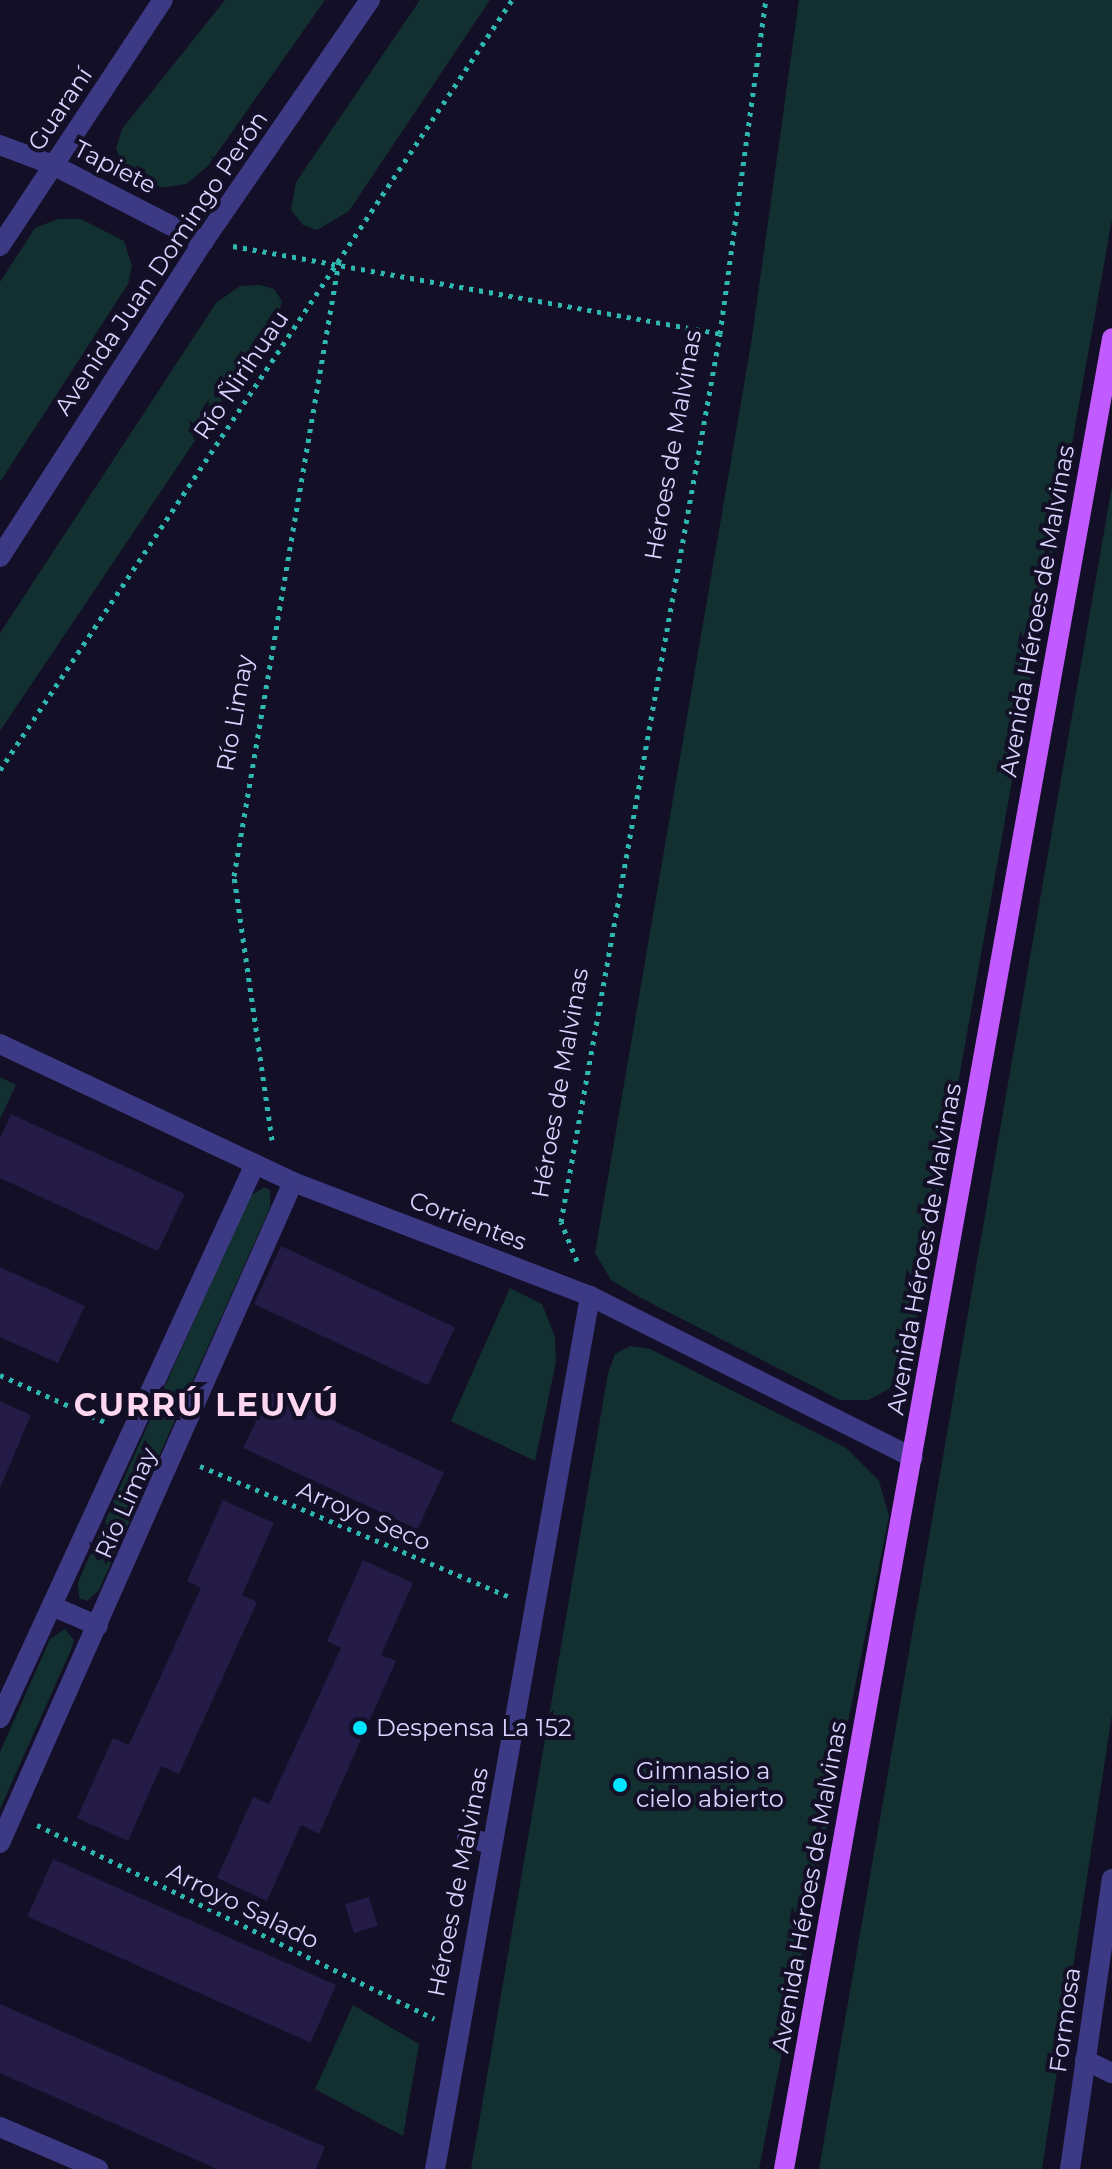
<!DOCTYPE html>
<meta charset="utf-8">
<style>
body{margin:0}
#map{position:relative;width:1112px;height:2169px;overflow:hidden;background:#130f26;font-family:Montserrat,sans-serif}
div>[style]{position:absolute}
.green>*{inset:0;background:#12302f}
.building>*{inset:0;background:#241b47;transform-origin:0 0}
.path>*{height:5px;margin-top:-2.5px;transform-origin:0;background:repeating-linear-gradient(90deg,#2fb8b0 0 4px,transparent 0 10px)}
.minor>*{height:20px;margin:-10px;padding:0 10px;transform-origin:10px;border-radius:10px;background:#3d3a85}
.major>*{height:20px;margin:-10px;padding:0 10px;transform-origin:10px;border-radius:10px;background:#c25bff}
.dots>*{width:22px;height:22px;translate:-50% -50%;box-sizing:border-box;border:4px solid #130f26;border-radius:50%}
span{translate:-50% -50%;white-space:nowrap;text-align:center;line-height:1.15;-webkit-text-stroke:8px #130f26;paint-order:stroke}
.street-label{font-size:24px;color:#d9d4ff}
.poi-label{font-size:24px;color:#d9d4ff}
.left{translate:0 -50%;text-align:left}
.district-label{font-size:32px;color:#ffd6f0;font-weight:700;letter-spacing:2px}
</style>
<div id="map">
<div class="green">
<i style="clip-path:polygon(225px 0,325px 0,208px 166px,186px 184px,160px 188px,127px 170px,116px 149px,122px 129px)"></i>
<i style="clip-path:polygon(420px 0,490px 0,349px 211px,317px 230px,303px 225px,291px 210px,296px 182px)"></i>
<i style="clip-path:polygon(799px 0,1112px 0,1112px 219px,908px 1365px,889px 1389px,868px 1400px,840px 1400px,639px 1297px,611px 1280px,595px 1253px,751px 344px)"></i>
<i style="clip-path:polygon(58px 219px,81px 219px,124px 241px,132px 266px,128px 284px,0 482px,0 282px,35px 228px)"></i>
<i style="clip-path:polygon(260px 285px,274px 289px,282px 301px,278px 317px,0 731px,0 633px,216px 303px,240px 286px)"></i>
<i style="clip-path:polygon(1112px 486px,1112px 1715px,1042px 2169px,819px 2169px)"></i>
<i style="clip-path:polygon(0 1077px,16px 1085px,0 1119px)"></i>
<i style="clip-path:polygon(264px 1187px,270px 1190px,270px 1208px,99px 1590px,87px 1601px,79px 1598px,78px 1582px,249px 1197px)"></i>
<i style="clip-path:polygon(510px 1288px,542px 1304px,555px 1337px,556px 1362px,535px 1461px,451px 1421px)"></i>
<i style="clip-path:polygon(630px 1346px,650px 1349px,846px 1448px,879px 1481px,889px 1516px,759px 2169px,471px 2169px,608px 1373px,615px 1354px)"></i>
<i style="clip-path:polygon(65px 1629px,74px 1640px,71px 1650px,0 1809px,0 1752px,50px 1639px)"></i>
<i style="clip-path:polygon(353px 2005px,419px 2044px,403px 2136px,315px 2089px)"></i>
</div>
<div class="building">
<i style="clip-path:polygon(11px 1114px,185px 1194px,158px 1251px,0 1178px,0 1138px)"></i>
<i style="left:281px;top:1246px;width:192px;height:64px;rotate:25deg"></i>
<i style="clip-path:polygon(0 1267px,85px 1306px,58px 1363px,0 1337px)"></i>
<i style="left:270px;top:1391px;width:192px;height:63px;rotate:25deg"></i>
<i style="clip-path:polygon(0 1401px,31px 1415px,0 1488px)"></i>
<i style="clip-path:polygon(223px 1500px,274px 1523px,242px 1595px,257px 1602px,179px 1774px,161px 1766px,128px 1841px,77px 1818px,113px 1738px,129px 1745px,201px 1588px,187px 1581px)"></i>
<i style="clip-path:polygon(363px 1560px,413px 1583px,381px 1655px,396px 1661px,319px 1834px,301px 1825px,267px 1901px,217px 1878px,253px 1797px,269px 1804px,341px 1648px,327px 1641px)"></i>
<i style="left:53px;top:1859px;width:310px;height:63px;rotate:24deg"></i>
<i style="left:369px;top:1897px;width:30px;height:25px;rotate:73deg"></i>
<i style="clip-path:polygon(0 2004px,325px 2147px,316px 2169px,217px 2169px,0 2073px)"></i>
</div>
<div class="path">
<i style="left:233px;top:246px;width:495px;rotate:10.2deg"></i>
<i style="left:0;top:770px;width:925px;rotate:-56.38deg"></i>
<i style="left:272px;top:1140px;width:267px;rotate:-98.2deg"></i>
<i style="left:234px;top:876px;width:624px;rotate:-80.31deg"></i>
<i style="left:577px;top:1261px;width:42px;rotate:-112.3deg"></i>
<i style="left:561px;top:1222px;width:902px;rotate:-79.85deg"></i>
<i style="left:720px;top:334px;width:337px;rotate:-82.2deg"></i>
<i style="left:0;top:1375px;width:115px;rotate:24.1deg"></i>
<i style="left:200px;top:1466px;width:334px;rotate:22.9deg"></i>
<i style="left:37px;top:1825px;width:442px;rotate:26deg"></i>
</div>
<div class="minor">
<i style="left:0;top:145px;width:57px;rotate:20.7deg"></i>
<i style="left:53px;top:165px;width:169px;rotate:27.2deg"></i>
<i style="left:0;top:246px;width:295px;rotate:-56.5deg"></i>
<i style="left:0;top:557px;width:375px;rotate:-57.2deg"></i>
<i style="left:203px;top:242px;width:294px;rotate:-55.4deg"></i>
<i style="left:0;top:1044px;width:324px;rotate:25.2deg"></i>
<i style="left:293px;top:1182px;width:318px;rotate:21deg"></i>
<i style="left:590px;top:1296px;width:361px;rotate:26.6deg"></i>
<i style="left:52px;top:1606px;width:50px;rotate:23.5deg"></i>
<i style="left:0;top:1718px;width:610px;rotate:-65.28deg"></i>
<i style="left:467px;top:1837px;width:24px;rotate:17deg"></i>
<i style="left:0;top:1843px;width:723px;rotate:-66.09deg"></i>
<i style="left:1085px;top:2060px;width:30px;rotate:26deg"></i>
<i style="left:0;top:2127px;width:107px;rotate:23.2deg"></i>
<i style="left:435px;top:2169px;width:887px;rotate:-79.93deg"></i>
<i style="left:1070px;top:2169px;width:293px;rotate:-81.8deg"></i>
</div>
<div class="major">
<i style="left:784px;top:2169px;width:1860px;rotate:-79.84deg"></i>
</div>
<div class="dots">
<i style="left:360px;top:1728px;background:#00e5ff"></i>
<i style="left:620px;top:1785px;background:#00e5ff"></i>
</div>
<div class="street-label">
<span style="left:60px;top:109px;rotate:-56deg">Guaraní</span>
<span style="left:115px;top:167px;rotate:27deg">Tapiete</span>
<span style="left:161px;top:263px;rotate:-56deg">Avenida Juan Domingo Perón</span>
<span style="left:241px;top:375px;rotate:-56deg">Río Ñirihuau</span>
<span style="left:673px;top:445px;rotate:-80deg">Héroes de Malvinas</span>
<span style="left:1037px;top:611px;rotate:-80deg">Avenida Héroes de Malvinas</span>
<span style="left:235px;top:713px;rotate:-80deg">Río Limay</span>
<span style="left:560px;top:1083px;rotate:-80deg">Héroes de Malvinas</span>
<span style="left:468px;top:1221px;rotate:21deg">Corrientes</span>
<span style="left:924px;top:1249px;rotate:-80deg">Avenida Héroes de Malvinas</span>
<span style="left:126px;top:1503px;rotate:-66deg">Río Limay</span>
<span style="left:364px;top:1516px;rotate:23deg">Arroyo Seco</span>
<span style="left:458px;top:1882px;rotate:-79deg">Héroes de Malvinas</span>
<span style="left:809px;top:1887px;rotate:-80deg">Avenida Héroes de Malvinas</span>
<span style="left:243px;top:1906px;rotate:26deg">Arroyo Salado</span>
<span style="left:1065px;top:2020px;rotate:-82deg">Formosa</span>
</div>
<div class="poi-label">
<span class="left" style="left:376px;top:1728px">Despensa La 152</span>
<span class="left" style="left:636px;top:1785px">Gimnasio a<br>cielo abierto</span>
</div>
<div class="district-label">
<span style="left:207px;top:1405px">CURRÚ LEUVÚ</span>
</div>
</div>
